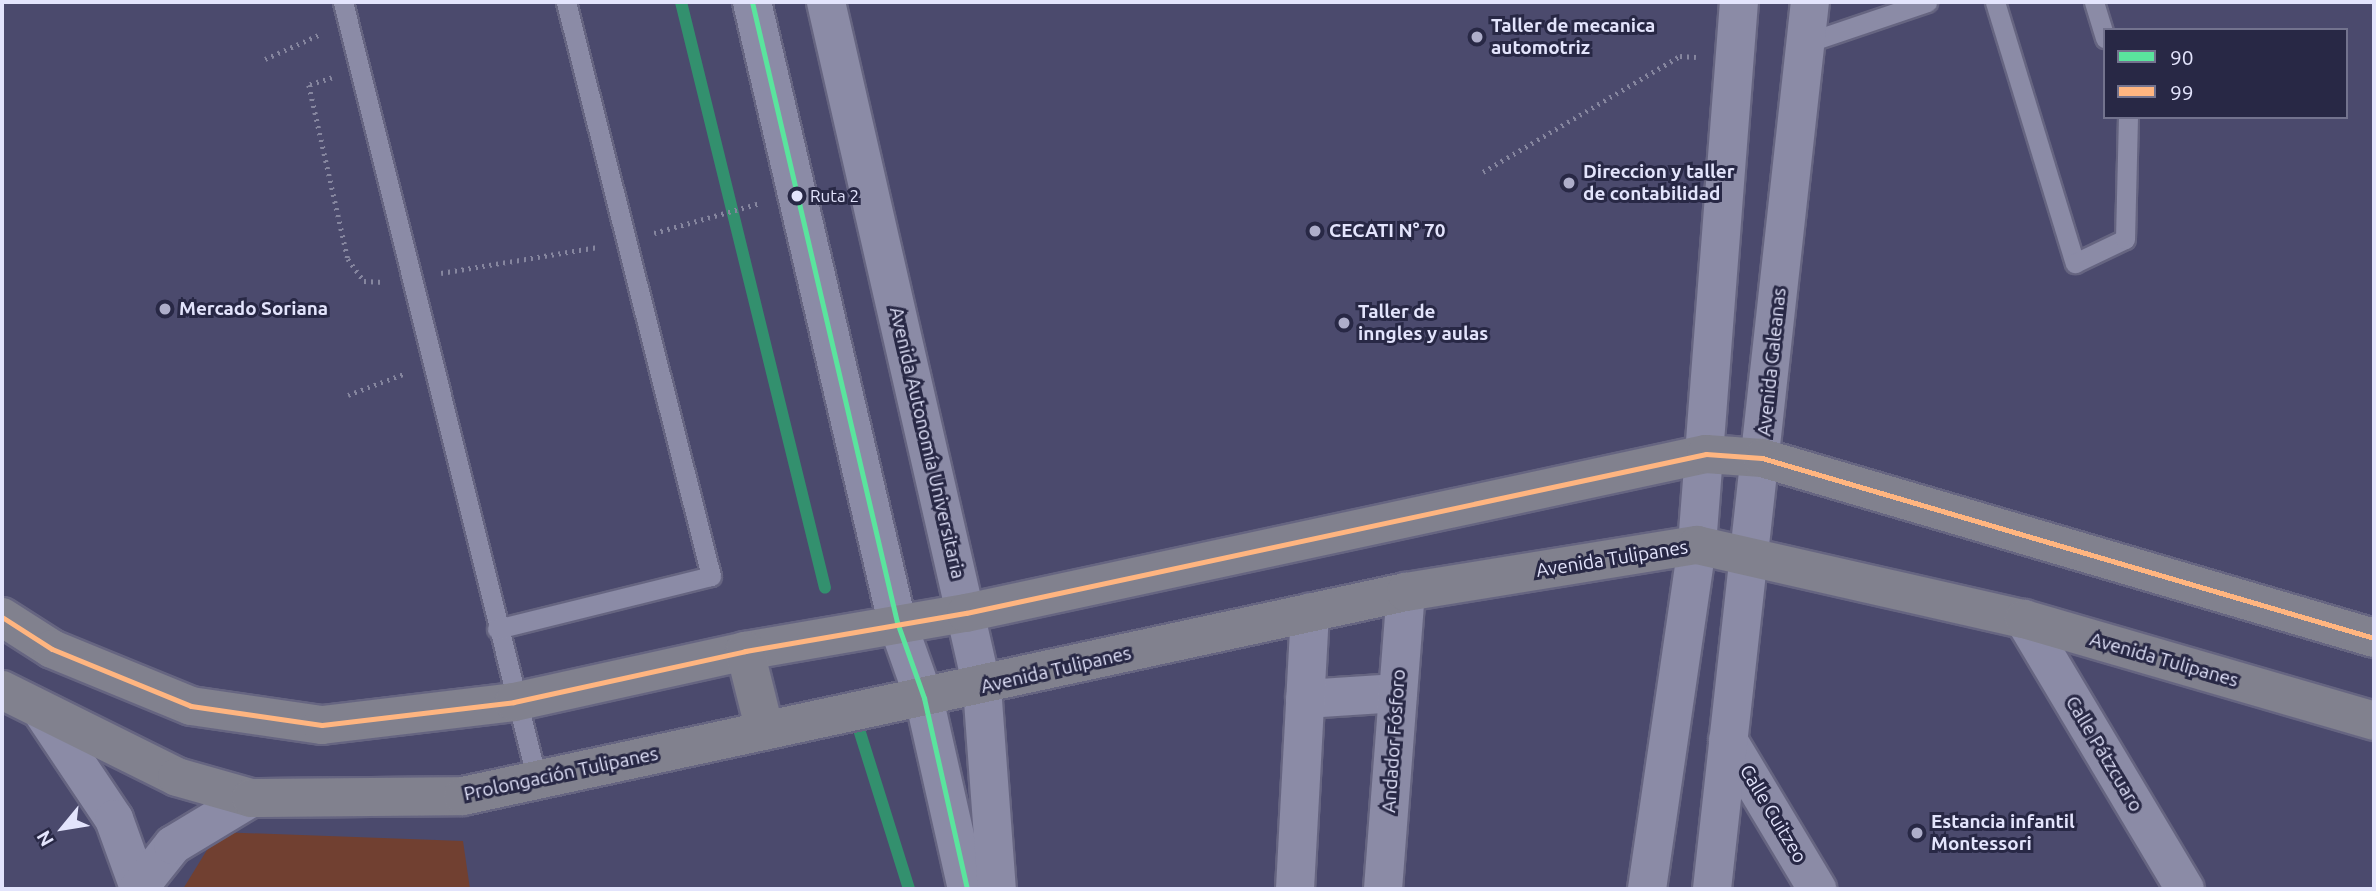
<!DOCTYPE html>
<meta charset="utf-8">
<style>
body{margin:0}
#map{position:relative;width:2376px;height:891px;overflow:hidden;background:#4b4a6d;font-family:Ubuntu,sans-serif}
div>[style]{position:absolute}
.green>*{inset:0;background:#714031}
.stream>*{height:12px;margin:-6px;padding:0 6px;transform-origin:6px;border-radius:6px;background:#33906e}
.path>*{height:4.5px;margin-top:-2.25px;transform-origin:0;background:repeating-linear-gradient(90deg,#86869f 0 2px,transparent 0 7px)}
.roads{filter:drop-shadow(2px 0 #666581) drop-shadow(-2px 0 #666581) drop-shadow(0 2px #666581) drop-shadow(0 -2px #666581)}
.lane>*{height:19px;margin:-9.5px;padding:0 9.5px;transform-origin:9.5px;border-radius:9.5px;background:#8b8ba6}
.street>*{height:38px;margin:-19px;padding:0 19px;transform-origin:19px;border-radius:19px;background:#8b8ba6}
.secondary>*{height:38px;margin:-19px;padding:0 19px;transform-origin:19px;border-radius:19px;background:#8b8ba6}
.primary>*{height:38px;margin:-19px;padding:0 19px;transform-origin:19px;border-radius:19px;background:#81818e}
.bus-1>*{height:5px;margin:-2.5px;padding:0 2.5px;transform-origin:2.5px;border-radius:2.5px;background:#5ae49d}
.bus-2>*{height:5px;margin:-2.5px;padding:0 2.5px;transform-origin:2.5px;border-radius:2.5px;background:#ffb580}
.dots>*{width:19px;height:19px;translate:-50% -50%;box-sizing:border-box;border:4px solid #282845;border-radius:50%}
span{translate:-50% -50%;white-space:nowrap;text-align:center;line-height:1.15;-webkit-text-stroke:6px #282845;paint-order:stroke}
.bus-label{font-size:17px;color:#e3e4fc}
.left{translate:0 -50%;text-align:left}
.poi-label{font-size:19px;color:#e3e4fc;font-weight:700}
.street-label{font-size:19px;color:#e3e4fc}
.frame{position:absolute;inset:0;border:4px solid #e3e4fc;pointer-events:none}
.legend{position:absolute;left:2103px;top:28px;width:245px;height:91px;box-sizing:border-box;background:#282845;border:2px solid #73738e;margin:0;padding:9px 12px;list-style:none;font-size:21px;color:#e3e4fc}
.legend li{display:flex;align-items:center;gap:14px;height:35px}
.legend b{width:35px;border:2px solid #73738e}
.north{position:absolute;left:28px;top:793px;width:70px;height:70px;-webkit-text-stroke:5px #282845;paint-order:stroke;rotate:240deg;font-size:19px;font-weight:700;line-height:28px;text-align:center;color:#e3e4fc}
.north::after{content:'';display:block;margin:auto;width:24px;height:32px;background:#e3e4fc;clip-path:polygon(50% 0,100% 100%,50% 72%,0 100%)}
</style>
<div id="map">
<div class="green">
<i style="clip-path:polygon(218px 832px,463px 841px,470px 889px,183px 889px)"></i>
</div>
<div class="stream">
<i style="left:681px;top:2px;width:603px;rotate:76.19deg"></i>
<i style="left:857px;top:723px;width:174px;rotate:72.6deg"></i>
</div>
<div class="path">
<i style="left:265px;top:59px;width:61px;rotate:-24.1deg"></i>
<i style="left:332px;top:78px;width:24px;rotate:163deg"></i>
<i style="left:309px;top:85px;width:178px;rotate:77.4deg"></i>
<i style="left:348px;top:259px;width:27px;rotate:54deg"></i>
<i style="left:364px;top:281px;width:20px;rotate:3deg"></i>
<i style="left:1483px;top:172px;width:229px;rotate:-30.5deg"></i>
<i style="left:1680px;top:56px;width:16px;rotate:4deg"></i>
<i style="left:654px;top:233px;width:110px;rotate:-15.8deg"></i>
<i style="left:441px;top:273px;width:159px;rotate:-9.4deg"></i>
<i style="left:348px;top:395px;width:62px;rotate:-20.8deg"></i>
</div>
<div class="roads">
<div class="lane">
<i style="left:343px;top:2px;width:802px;rotate:76deg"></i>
<i style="left:1995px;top:2px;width:273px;rotate:73deg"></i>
<i style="left:2075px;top:263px;width:55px;rotate:-25.6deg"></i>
<i style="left:2125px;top:239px;width:122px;rotate:-88.6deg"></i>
<i style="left:2094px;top:2px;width:38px;rotate:73deg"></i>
<i style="left:1806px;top:43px;width:128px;rotate:-18.7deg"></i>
<i style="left:497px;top:629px;width:220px;rotate:-13.9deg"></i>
<i style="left:711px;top:576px;width:592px;rotate:-104.18deg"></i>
</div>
<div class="street">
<i style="left:2024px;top:619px;width:314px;rotate:59.2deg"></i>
<i style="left:1305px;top:699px;width:93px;rotate:-3.7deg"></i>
<i style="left:1728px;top:740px;width:174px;rotate:59.1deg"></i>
<i style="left:1295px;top:889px;width:277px;rotate:-86.9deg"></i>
<i style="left:1383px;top:889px;width:298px;rotate:-85.6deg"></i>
</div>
<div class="secondary">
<i style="left:752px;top:2px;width:637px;rotate:76.84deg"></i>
<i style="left:897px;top:622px;width:81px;rotate:70.4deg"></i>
<i style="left:924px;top:698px;width:196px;rotate:77.3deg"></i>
<i style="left:826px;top:2px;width:703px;rotate:77.17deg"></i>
<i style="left:982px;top:687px;width:203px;rotate:85.8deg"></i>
<i style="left:43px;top:713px;width:128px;rotate:56.2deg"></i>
<i style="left:114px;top:819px;width:73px;rotate:70.1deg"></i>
<i style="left:138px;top:889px;width:56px;rotate:-51.5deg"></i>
<i style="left:173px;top:845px;width:91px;rotate:-31.1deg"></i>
<i style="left:1647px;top:889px;width:348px;rotate:-81.7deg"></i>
<i style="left:1697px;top:545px;width:545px;rotate:-85.58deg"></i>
<i style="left:1712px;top:889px;width:892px;rotate:-83.7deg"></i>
</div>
<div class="primary">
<i style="left:2px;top:617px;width:59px;rotate:32.6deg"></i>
<i style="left:52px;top:649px;width:150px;rotate:22.3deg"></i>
<i style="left:191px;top:706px;width:132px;rotate:8.3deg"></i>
<i style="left:322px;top:725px;width:193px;rotate:-6.8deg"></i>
<i style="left:514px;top:702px;width:237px;rotate:-12.4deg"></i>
<i style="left:745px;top:651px;width:224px;rotate:-9.8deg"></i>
<i style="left:966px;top:613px;width:757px;rotate:-12.13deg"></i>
<i style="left:1706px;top:454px;width:56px;rotate:4.1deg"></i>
<i style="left:1762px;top:458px;width:638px;rotate:16.39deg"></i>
<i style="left:745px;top:651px;width:82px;rotate:76deg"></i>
<i style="left:2px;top:690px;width:195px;rotate:26.4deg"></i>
<i style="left:177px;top:777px;width:77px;rotate:15.8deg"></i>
<i style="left:251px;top:798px;width:212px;rotate:-0.5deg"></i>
<i style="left:463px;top:796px;width:965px;rotate:-12.21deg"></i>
<i style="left:1406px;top:592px;width:295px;rotate:-9.2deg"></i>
<i style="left:1697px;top:545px;width:335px;rotate:12.8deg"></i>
<i style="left:2024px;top:619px;width:365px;rotate:16.2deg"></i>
</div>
</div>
<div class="bus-1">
<i style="left:752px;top:2px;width:637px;rotate:76.84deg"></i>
<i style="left:897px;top:622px;width:81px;rotate:70.4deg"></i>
<i style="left:924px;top:698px;width:196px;rotate:77.3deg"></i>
</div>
<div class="bus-2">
<i style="left:2px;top:617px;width:59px;rotate:32.6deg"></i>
<i style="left:52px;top:649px;width:150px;rotate:22.3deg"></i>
<i style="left:191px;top:706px;width:132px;rotate:8.3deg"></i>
<i style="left:322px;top:725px;width:193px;rotate:-6.8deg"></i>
<i style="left:514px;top:702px;width:237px;rotate:-12.4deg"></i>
<i style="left:745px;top:651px;width:224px;rotate:-9.8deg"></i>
<i style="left:966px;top:613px;width:757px;rotate:-12.13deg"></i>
<i style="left:1706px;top:454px;width:56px;rotate:4.1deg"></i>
<i style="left:1762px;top:458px;width:638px;rotate:16.39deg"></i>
</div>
<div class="dots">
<i style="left:1477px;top:37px;background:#aeaeca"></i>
<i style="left:1569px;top:183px;background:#aeaeca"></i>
<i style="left:797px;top:196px;background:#e3e4fc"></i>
<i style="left:1315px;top:231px;background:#aeaeca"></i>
<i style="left:165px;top:309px;background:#aeaeca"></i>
<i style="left:1344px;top:323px;background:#aeaeca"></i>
<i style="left:1917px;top:833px;background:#aeaeca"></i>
</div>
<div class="bus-label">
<span class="left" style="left:810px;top:196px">Ruta 2</span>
</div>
<div class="poi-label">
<span class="left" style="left:1491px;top:37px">Taller de mecanica<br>automotriz</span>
<span class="left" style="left:1583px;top:183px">Direccion y taller<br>de contabilidad</span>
<span class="left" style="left:1329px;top:231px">CECATI N° 70</span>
<span class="left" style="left:179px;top:309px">Mercado Soriana</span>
<span class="left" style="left:1358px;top:323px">Taller de<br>inngles y aulas</span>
<span class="left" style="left:1931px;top:833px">Estancia infantil<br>Montessori</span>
</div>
<div class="street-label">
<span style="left:1772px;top:362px;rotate:-84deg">Avenida Galeanas</span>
<span style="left:927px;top:443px;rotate:77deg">Avenida Autonomía Universitaria</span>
<span style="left:1612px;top:559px;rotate:-9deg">Avenida Tulipanes</span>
<span style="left:2164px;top:660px;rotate:16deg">Avenida Tulipanes</span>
<span style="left:1056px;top:670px;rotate:-13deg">Avenida Tulipanes</span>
<span style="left:1394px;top:741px;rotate:-86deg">Andador Fósforo</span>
<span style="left:2104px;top:754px;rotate:59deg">Calle Pátzcuaro</span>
<span style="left:561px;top:774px;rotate:-12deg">Prolongación Tulipanes</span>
<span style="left:1773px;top:814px;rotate:59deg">Calle Cuitzeo</span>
</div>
<div class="frame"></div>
<ul class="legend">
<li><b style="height:9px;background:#5ae49d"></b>90</li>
<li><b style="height:9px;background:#ffb580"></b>99</li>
</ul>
<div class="north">N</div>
</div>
